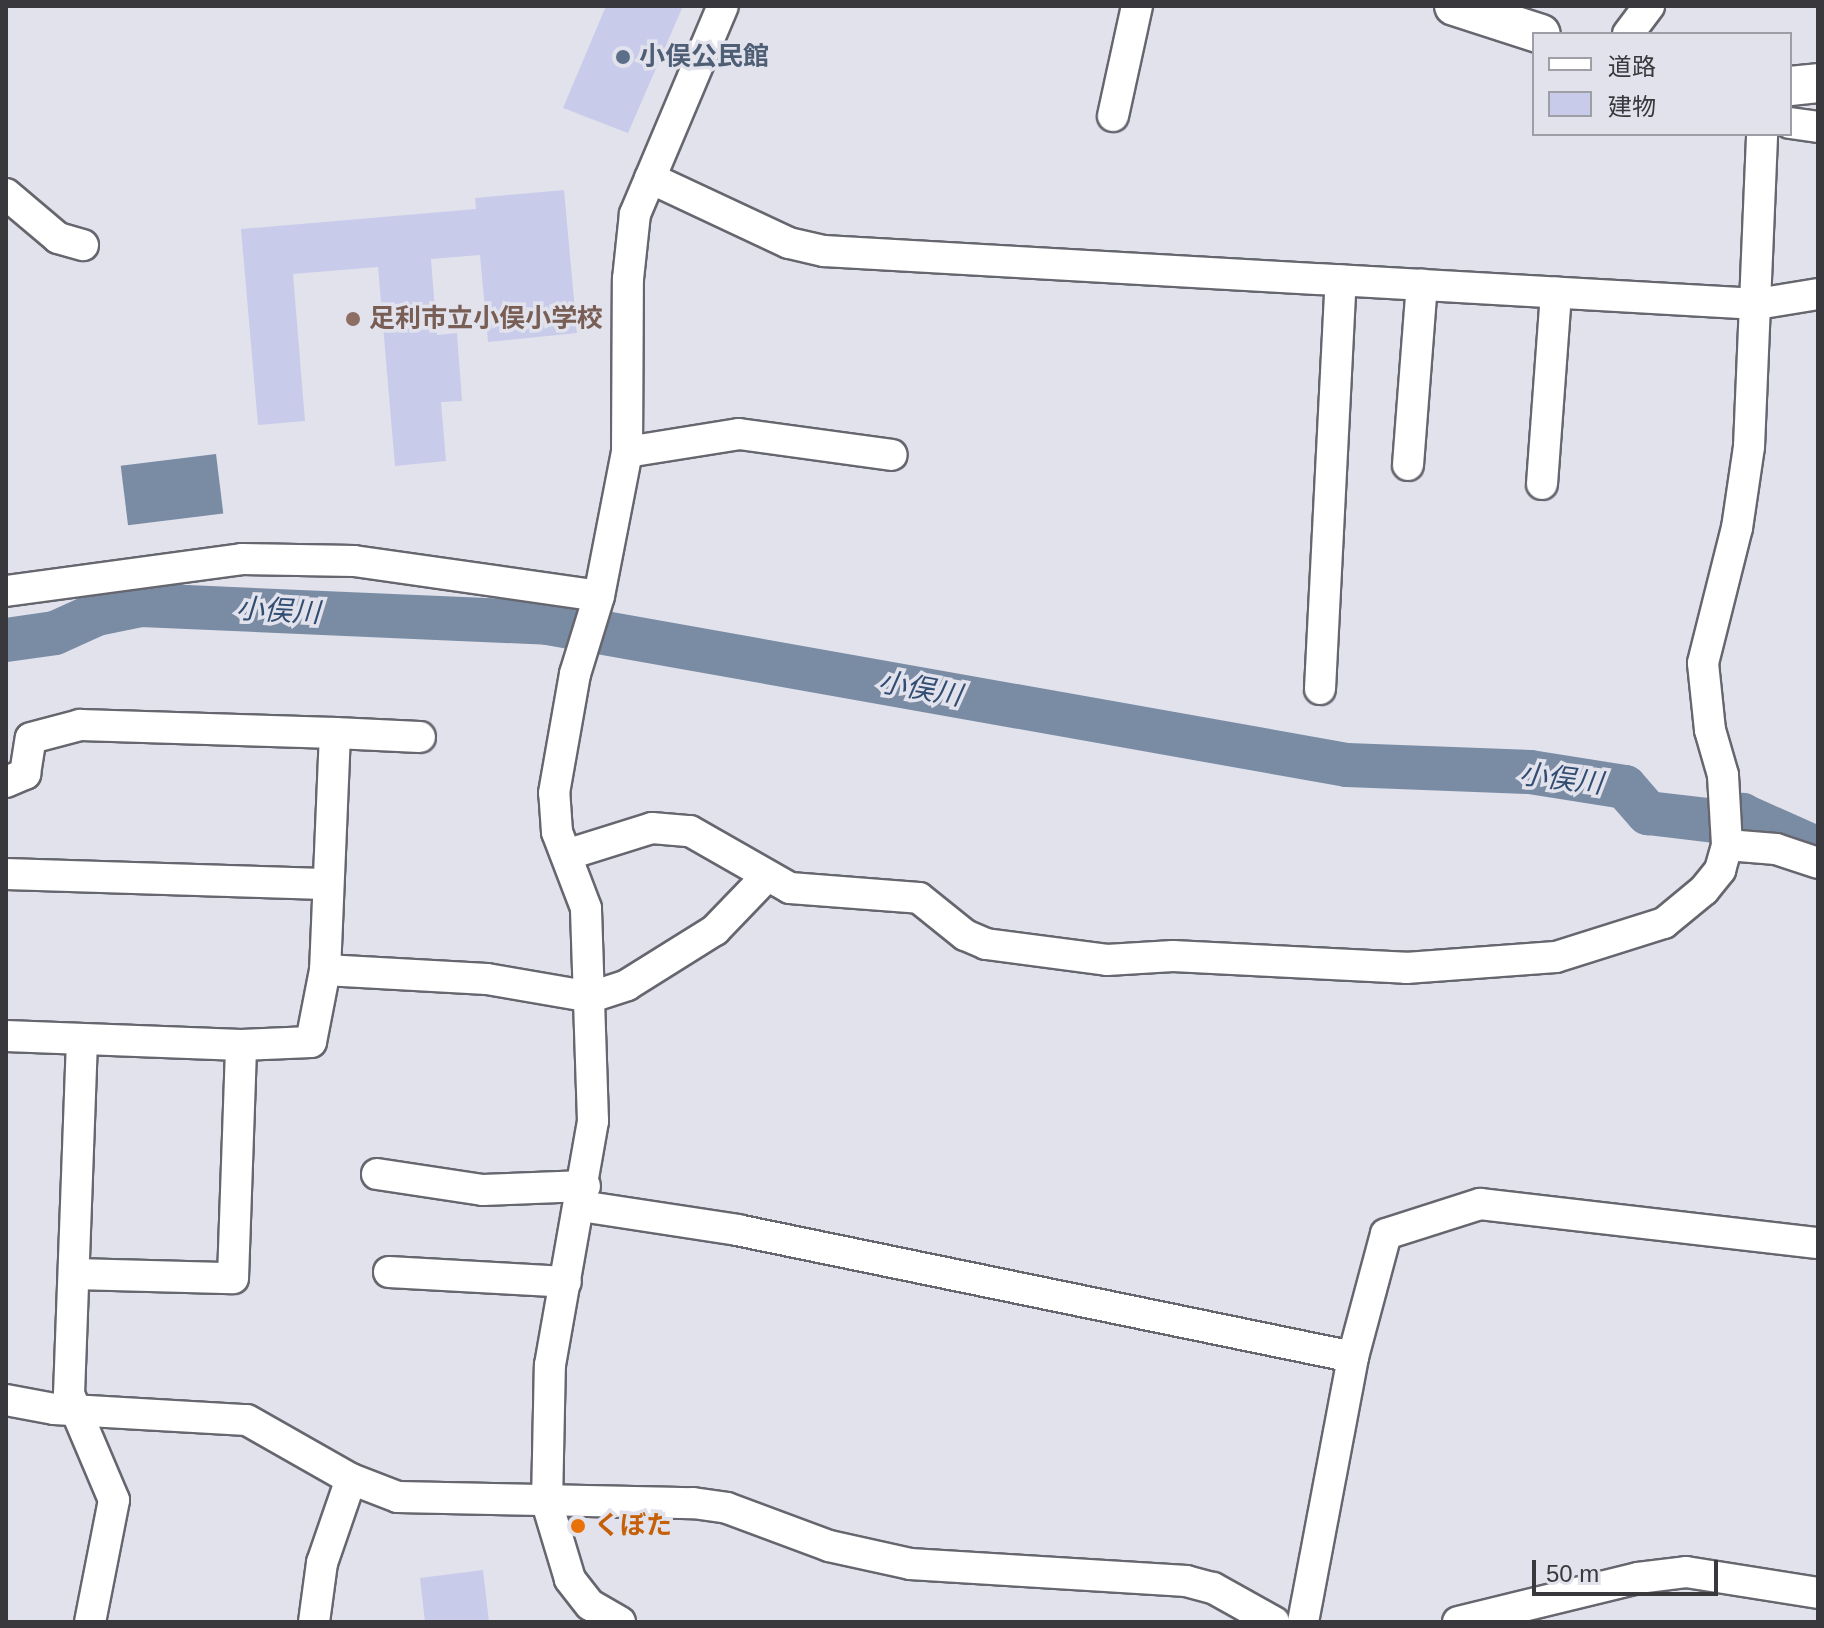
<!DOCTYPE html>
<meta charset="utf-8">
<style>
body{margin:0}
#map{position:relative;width:1824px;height:1628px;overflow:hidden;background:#e2e2ed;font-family:Helvetica,"Noto Sans JP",sans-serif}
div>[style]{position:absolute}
.water>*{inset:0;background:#7a8ca4;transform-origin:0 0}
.river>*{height:44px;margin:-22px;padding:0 22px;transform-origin:22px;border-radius:22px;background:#7a8ca4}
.building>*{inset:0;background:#c8ccea}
.roads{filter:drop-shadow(2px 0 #66666f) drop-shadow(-2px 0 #66666f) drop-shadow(0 2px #66666f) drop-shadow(0 -2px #66666f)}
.minor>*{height:30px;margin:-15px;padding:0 15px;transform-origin:15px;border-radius:15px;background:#fff}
.major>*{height:38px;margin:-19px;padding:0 19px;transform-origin:19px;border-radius:19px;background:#fff}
.dots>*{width:22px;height:22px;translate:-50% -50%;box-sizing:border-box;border:4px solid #e2e2ed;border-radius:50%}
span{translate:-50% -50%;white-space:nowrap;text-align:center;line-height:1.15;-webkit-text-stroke:7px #e2e2ed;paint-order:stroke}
.service-label{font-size:26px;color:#4e5e75;font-weight:700}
.left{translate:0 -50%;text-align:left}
.education-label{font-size:26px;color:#785e54;font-weight:700}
.food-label{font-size:26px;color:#c56008;font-weight:700}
.water-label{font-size:28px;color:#314d72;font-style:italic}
.frame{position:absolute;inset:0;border:8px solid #38383d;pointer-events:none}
.legend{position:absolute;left:1532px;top:32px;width:260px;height:104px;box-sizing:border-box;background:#e2e2ed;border:2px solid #9e9ea7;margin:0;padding:10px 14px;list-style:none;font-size:24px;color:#38383d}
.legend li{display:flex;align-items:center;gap:16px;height:40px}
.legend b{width:40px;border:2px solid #9e9ea7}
.scale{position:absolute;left:1532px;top:1560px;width:186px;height:36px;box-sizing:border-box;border:4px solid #38383d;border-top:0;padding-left:10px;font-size:24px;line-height:28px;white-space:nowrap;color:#38383d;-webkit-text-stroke:6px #e2e2ed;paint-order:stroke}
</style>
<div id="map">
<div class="water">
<i style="left:216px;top:454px;width:60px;height:96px;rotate:83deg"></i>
</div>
<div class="river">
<i style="left:6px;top:640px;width:49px;rotate:-8.1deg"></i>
<i style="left:55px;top:633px;width:46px;rotate:-24.3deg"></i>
<i style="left:97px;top:614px;width:45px;rotate:-11.6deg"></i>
<i style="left:141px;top:605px;width:407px;rotate:2.5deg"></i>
<i style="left:548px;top:623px;width:812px;rotate:10.08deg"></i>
<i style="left:1347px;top:765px;width:183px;rotate:2.2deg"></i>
<i style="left:1530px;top:772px;width:96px;rotate:9deg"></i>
<i style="left:1625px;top:787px;width:35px;rotate:49deg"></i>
<i style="left:1648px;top:813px;width:67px;rotate:6.8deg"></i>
<i style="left:1715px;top:821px;width:28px;rotate:-13deg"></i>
<i style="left:1742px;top:815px;width:83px;rotate:24.1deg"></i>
</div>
<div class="building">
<i style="clip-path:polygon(606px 6px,683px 6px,628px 133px,563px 108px)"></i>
<i style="clip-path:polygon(564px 190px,577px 333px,488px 342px,480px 255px,431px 259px,437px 335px,457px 333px,462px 401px,441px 402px,446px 461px,395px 466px,378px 267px,293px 274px,305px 421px,258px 425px,241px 229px,476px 209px,475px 198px)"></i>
<i style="clip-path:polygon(483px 1570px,489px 1622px,425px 1622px,420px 1578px)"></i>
</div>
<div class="roads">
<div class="minor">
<i style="left:1628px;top:34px;width:35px;rotate:-53deg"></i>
<i style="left:1113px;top:116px;width:113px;rotate:-77.7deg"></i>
<i style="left:1790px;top:123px;width:28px;rotate:8deg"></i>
<i style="left:650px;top:178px;width:153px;rotate:25.1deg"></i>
<i style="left:789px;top:243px;width:36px;rotate:13deg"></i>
<i style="left:824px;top:251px;width:935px;rotate:3.25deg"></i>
<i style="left:1757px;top:304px;width:62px;rotate:-9.3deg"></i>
<i style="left:6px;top:194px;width:68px;rotate:40.2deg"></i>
<i style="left:58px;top:238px;width:26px;rotate:16deg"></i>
<i style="left:627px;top:452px;width:113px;rotate:-9.1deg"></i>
<i style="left:739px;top:434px;width:154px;rotate:7.8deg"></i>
<i style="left:1408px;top:465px;width:181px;rotate:-85.6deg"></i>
<i style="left:1542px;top:484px;width:192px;rotate:-85.8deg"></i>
<i style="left:6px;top:591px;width:238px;rotate:-7.7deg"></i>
<i style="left:242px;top:559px;width:112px;rotate:1deg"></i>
<i style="left:354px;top:561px;width:247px;rotate:8.1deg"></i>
<i style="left:1320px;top:689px;width:409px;rotate:-87.1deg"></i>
<i style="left:335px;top:733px;width:85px;rotate:2.7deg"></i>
<i style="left:6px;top:782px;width:21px;rotate:-23deg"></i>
<i style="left:25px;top:774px;width:36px;rotate:-81deg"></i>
<i style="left:31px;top:738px;width:51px;rotate:-14.9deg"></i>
<i style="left:80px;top:725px;width:255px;rotate:1.8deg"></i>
<i style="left:335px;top:733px;width:237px;rotate:92.4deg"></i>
<i style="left:325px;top:970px;width:73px;rotate:101deg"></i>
<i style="left:311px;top:1042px;width:70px;rotate:177.5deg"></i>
<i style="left:241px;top:1045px;width:235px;rotate:-177.8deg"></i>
<i style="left:1727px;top:845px;width:49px;rotate:4.7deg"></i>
<i style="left:1776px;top:849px;width:44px;rotate:18.4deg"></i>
<i style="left:569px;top:854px;width:87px;rotate:-17.4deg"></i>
<i style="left:652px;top:828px;width:38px;rotate:5deg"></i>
<i style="left:690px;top:831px;width:115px;rotate:29.7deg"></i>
<i style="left:790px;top:888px;width:129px;rotate:4.4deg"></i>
<i style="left:919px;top:898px;width:59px;rotate:38.8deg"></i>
<i style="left:965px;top:935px;width:23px;rotate:23deg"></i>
<i style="left:986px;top:944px;width:122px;rotate:7.5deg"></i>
<i style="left:1107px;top:960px;width:66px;rotate:-3.5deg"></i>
<i style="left:1173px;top:956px;width:233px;rotate:2.9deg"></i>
<i style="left:1406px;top:968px;width:150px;rotate:-4.2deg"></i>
<i style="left:1556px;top:957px;width:113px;rotate:-17.5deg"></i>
<i style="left:1664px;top:923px;width:52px;rotate:-39.5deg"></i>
<i style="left:1704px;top:890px;width:26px;rotate:-51deg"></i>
<i style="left:1720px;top:870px;width:26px;rotate:-74deg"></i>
<i style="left:1727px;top:845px;width:70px;rotate:-93.3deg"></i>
<i style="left:1723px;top:775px;width:47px;rotate:-106.1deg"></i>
<i style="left:1710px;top:730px;width:67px;rotate:-96deg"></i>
<i style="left:1703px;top:663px;width:139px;rotate:-75.9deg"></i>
<i style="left:1737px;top:528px;width:82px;rotate:-81.6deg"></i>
<i style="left:1749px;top:447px;width:313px;rotate:-87.6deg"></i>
<i style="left:6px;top:874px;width:319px;rotate:1.8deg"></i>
<i style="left:325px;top:970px;width:162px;rotate:3.2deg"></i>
<i style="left:487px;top:979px;width:106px;rotate:9.8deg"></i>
<i style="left:591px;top:997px;width:38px;rotate:-18deg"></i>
<i style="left:627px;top:985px;width:104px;rotate:-32deg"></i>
<i style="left:715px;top:930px;width:72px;rotate:-46.1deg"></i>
<i style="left:82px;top:1040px;width:354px;rotate:92.1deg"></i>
<i style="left:69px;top:1394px;width:115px;rotate:67deg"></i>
<i style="left:114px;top:1500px;width:124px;rotate:101.1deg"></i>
<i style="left:377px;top:1174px;width:107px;rotate:8.6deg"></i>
<i style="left:483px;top:1190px;width:102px;rotate:-2.2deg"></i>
<i style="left:581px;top:1206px;width:158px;rotate:8.7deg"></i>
<i style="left:737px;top:1230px;width:629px;rotate:11.65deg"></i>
<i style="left:389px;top:1272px;width:177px;rotate:3.2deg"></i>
<i style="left:75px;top:1274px;width:158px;rotate:1.5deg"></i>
<i style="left:233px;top:1278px;width:233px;rotate:-88deg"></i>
<i style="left:6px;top:1400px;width:49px;rotate:10.6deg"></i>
<i style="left:54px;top:1409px;width:193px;rotate:3.3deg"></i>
<i style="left:247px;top:1420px;width:120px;rotate:29.6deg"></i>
<i style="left:351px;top:1479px;width:50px;rotate:21deg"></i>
<i style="left:398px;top:1497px;width:295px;rotate:1.2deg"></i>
<i style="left:693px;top:1503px;width:34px;rotate:8deg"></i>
<i style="left:727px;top:1508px;width:109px;rotate:20.4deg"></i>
<i style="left:829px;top:1546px;width:83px;rotate:12.5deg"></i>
<i style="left:910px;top:1564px;width:277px;rotate:3.5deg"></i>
<i style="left:1186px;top:1581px;width:28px;rotate:15deg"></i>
<i style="left:1213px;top:1588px;width:70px;rotate:29.1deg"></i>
<i style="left:314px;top:1622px;width:60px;rotate:-82.3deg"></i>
<i style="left:322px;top:1563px;width:89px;rotate:-71deg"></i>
<i style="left:620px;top:1622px;width:34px;rotate:-150deg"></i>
<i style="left:590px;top:1605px;width:33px;rotate:-128deg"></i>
<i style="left:570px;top:1579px;width:79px;rotate:-106.8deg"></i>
<i style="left:547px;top:1503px;width:138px;rotate:-88.8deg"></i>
<i style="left:550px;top:1365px;width:248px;rotate:-80deg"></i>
<i style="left:593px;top:1121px;width:213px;rotate:-91.9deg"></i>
<i style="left:586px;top:908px;width:81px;rotate:-110.9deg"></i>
<i style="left:557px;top:832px;width:39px;rotate:-94deg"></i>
<i style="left:554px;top:793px;width:121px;rotate:-80deg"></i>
<i style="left:575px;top:674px;width:82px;rotate:-72.9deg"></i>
<i style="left:599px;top:596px;width:147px;rotate:-79deg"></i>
<i style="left:627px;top:452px;width:173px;rotate:-89.7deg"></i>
<i style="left:628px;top:279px;width:65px;rotate:-83.9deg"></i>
<i style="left:635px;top:214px;width:226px;rotate:-67.1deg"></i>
<i style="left:1303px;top:1622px;width:270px;rotate:-79.3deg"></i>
<i style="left:1353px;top:1357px;width:127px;rotate:-75deg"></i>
<i style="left:1386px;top:1234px;width:99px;rotate:-17.7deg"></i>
<i style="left:1480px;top:1204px;width:340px;rotate:6.6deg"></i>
<i style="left:1458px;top:1622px;width:185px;rotate:-13.7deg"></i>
<i style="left:1638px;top:1578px;width:48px;rotate:-7.1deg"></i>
<i style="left:1686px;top:1572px;width:134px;rotate:9deg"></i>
</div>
<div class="major">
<i style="left:1454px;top:6px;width:91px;rotate:17.8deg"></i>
<i style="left:1790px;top:86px;width:28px;rotate:-6deg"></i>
</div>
</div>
<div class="dots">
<i style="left:623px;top:57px;background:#5c6f8a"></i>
<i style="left:353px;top:319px;background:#8d6e63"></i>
<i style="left:578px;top:1526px;background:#e8710a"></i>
</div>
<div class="service-label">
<span class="left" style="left:639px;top:57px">小俣公民館</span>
</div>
<div class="education-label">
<span class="left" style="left:369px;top:319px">足利市立小俣小学校</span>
</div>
<div class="food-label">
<span class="left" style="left:594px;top:1526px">くぼた</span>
</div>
<div class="water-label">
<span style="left:278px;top:611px;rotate:3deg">小俣川</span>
<span style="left:920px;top:689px;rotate:10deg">小俣川</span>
<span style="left:1561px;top:779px;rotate:7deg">小俣川</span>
</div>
<div class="frame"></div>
<ul class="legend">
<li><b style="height:10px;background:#fff"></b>道路</li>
<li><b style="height:22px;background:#c8ccea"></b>建物</li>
</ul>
<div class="scale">50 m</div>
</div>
